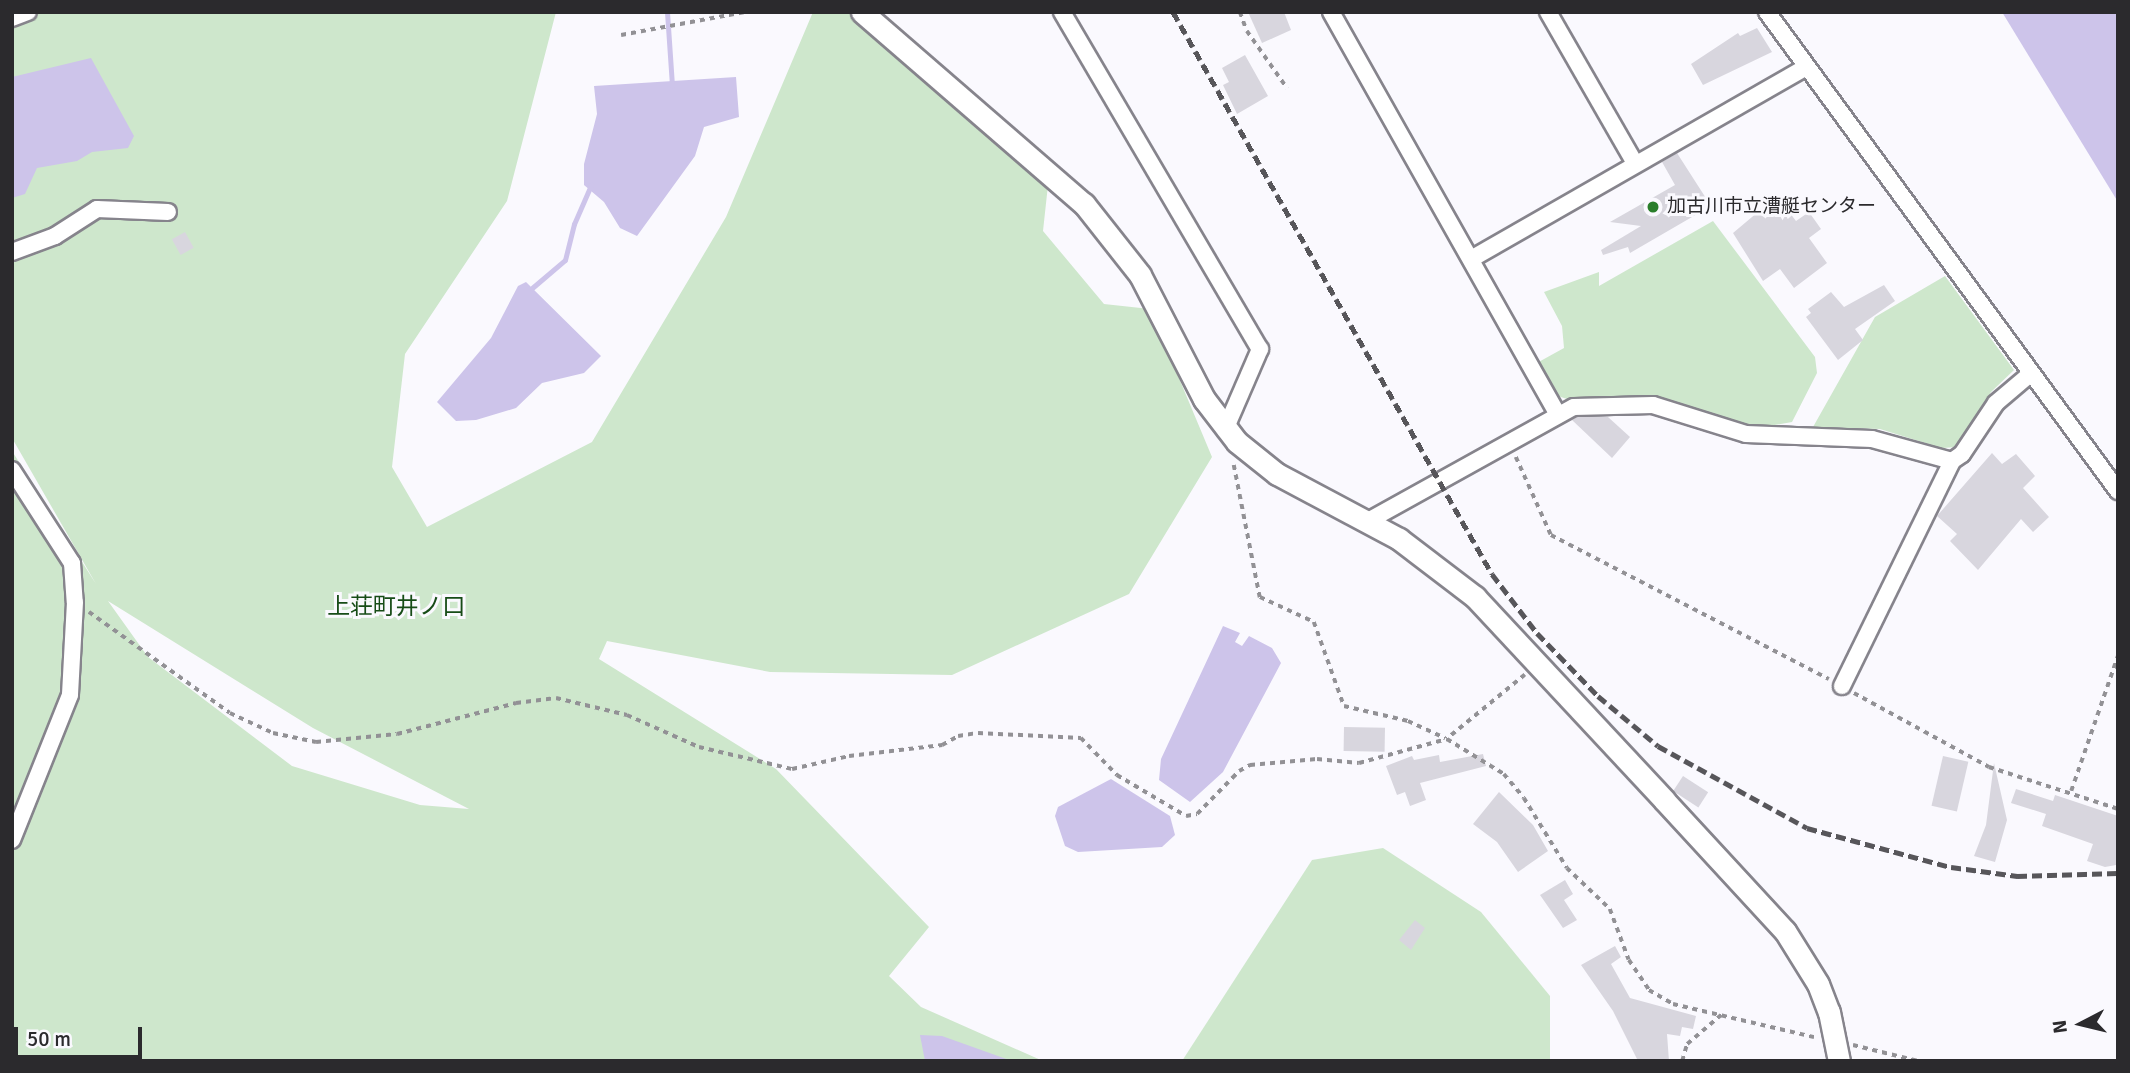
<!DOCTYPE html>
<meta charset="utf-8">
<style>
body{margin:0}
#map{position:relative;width:2130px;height:1073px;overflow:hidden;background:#faf9fe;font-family:Signika,"Noto Sans JP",sans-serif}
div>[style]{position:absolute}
.green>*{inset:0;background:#cee7cc}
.water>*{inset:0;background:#cdc4ea}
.stream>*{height:5px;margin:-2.5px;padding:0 2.5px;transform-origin:2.5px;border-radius:2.5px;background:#cdc4ea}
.building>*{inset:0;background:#d8d6de;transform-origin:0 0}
.path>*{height:3.5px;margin-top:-1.75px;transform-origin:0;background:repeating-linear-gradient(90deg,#929195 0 5px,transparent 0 10px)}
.roads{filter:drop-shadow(2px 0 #86848c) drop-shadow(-2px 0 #86848c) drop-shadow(0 2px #86848c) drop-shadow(0 -2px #86848c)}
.minor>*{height:16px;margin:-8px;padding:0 8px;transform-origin:8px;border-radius:8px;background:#fff}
.tertiary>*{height:21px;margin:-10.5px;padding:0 10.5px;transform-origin:10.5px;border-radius:10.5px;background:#fff}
.rail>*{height:5px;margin-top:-2.5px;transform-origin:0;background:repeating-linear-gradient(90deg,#57565a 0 10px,transparent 0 15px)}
.dots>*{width:19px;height:19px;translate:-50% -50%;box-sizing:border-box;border:4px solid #faf9fe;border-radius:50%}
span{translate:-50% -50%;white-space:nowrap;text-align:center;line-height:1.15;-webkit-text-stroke:6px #faf9fe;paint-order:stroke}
.poi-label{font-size:19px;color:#2b2a2d}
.left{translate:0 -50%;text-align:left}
.quarter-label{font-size:23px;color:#174c17}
.frame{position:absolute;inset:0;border:14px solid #2b2a2d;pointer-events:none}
.north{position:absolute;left:2046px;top:989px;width:70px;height:70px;-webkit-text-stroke:5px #faf9fe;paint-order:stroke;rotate:263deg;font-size:19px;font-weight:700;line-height:28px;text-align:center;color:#2b2a2d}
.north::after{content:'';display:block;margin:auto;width:24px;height:32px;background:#2b2a2d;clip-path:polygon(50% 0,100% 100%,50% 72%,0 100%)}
.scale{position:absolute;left:14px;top:1027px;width:128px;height:32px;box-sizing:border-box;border:4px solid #2b2a2d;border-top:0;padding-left:9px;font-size:21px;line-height:24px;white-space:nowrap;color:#2b2a2d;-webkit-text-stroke:5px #faf9fe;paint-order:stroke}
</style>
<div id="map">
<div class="green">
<i style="clip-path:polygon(evenodd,12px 12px,556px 12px,507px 201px,405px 354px,392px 467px,427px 527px,592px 442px,726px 217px,813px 12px,852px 12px,1048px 185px,1043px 231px,1104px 304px,1150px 309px,1212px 457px,1129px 594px,952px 675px,770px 672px,607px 641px,599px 659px,776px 769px,929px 927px,889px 976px,921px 1007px,1043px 1061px,12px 1061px,12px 451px,96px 584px,12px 438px,12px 12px,108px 601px,313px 728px,469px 809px,420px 805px,292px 766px,148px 657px,108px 601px)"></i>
<i style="clip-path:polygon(1713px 221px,1815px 357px,1817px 373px,1792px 422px,1758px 428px,1656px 397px,1570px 400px,1555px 395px,1535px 364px,1564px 348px,1562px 326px,1544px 292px,1599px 272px,1599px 286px)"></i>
<i style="clip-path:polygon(1945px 276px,2014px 370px,1991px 392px,1959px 447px,1941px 448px,1880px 429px,1813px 427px,1875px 317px)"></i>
<i style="clip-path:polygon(1383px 848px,1481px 912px,1550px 996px,1550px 1061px,1182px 1061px,1312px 860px)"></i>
</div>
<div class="water">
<i style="clip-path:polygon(2003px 12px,2118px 12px,2118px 202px,2002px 12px)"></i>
<i style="clip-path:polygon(91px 58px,134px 136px,128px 148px,92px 152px,77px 161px,37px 168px,25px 194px,12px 198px,12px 77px)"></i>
<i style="clip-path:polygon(736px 77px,739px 117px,704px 127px,695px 156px,637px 236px,620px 228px,604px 202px,584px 185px,584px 164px,597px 114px,594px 86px)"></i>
<i style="clip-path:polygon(526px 282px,601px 356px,584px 373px,542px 383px,516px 408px,476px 420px,456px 421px,437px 402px,491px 338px,518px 286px)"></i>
<i style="clip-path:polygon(1223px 626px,1240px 633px,1235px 642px,1242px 646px,1249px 636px,1272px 648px,1281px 663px,1223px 772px,1190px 802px,1159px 780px,1161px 759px)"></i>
<i style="clip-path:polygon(1111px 779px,1170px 816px,1175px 835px,1162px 847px,1078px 852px,1065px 846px,1055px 816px,1058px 807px)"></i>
<i style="clip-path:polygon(920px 1035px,942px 1036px,1012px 1061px,925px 1061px)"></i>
</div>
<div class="stream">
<i style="left:667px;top:12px;width:74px;rotate:86.1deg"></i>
<i style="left:532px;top:288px;width:43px;rotate:-40.3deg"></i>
<i style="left:565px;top:260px;width:37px;rotate:-76deg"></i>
<i style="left:574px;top:224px;width:43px;rotate:-66.4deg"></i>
</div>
<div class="building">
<i style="clip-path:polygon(1248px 12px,1284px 12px,1291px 30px,1262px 43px)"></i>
<i style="clip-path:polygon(1757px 28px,1772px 52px,1703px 85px,1691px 64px,1738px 33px,1740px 36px)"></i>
<i style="clip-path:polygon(1245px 55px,1268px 96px,1237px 114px,1223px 85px,1229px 82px,1222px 68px)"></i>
<i style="clip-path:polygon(1677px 153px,1711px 206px,1630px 253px,1628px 247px,1603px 255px,1601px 250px,1641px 226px,1610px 222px,1675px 185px,1662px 162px)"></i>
<i style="clip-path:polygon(1777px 196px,1796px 221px,1809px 212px,1821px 229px,1809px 238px,1827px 263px,1794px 288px,1780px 269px,1763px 281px,1733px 233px)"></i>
<i style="left:185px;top:232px;width:18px;height:15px;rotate:61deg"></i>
<i style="clip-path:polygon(1884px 285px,1895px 301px,1855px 329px,1863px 340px,1838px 360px,1806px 317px,1811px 313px,1808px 309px,1831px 292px,1844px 307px)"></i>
<i style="clip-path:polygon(1577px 417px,1608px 417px,1630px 437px,1612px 458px,1572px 420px)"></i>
<i style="clip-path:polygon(1992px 453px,2002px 464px,2016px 454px,2035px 476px,2023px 488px,2049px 517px,2033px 532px,2021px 519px,1978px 570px,1950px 541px,1957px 534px,1937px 516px)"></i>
<i style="left:1344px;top:727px;width:41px;height:24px;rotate:1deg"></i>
<i style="clip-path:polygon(1483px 754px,1486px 766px,1420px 783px,1426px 800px,1410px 806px,1405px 792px,1397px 795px,1386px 766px,1412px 756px,1414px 760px,1439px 755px,1440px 762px)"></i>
<i style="left:1943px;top:756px;width:26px;height:51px;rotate:13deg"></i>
<i style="clip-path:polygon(1994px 763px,2007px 820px,1995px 862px,1974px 856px,1986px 825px)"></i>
<i style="left:1683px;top:776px;width:30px;height:18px;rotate:33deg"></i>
<i style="clip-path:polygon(2016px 789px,2053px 801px,2055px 795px,2118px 816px,2116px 865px,2105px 867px,2087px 861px,2093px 844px,2042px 826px,2046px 814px,2011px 803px)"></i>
<i style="clip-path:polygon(1499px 792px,1533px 825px,1548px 851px,1518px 872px,1497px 842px,1473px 824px)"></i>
<i style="clip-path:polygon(1565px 880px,1573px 894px,1564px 900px,1577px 920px,1563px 928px,1540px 895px)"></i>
<i style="clip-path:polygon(1415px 920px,1425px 928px,1411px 950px,1399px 940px)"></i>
<i style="clip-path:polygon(1615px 946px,1621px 957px,1611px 964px,1630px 998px,1696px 1016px,1693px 1029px,1682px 1027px,1680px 1036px,1667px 1034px,1669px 1061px,1638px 1061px,1613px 1011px,1581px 965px)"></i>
</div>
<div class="path">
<i style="left:1240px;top:12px;width:20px;rotate:70deg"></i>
<i style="left:1247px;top:31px;width:70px;rotate:54.9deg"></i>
<i style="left:621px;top:35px;width:126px;rotate:-10.5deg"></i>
<i style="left:1516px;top:457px;width:85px;rotate:65.8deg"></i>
<i style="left:1551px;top:535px;width:313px;rotate:27.4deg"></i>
<i style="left:1234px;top:465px;width:135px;rotate:78.9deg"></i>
<i style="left:1260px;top:597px;width:60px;rotate:24.8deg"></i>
<i style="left:1314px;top:622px;width:89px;rotate:70.3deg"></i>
<i style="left:1344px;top:706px;width:66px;rotate:13.2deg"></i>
<i style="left:1408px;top:721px;width:41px;rotate:24.7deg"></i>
<i style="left:89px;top:612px;width:173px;rotate:35.6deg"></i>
<i style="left:230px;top:713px;width:47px;rotate:24.9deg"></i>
<i style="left:273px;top:733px;width:44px;rotate:11.8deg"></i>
<i style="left:316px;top:742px;width:81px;rotate:-5.6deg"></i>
<i style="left:397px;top:734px;width:123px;rotate:-14.6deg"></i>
<i style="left:516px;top:703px;width:40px;rotate:-7.1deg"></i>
<i style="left:556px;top:698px;width:73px;rotate:13.5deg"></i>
<i style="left:627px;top:715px;width:79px;rotate:24deg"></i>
<i style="left:699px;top:747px;width:96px;rotate:13.3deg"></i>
<i style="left:792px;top:769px;width:58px;rotate:-12.8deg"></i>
<i style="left:849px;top:756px;width:94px;rotate:-6.7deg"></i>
<i style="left:942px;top:745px;width:18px;rotate:-29deg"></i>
<i style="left:958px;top:736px;width:20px;rotate:-9deg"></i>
<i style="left:978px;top:733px;width:103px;rotate:2.8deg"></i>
<i style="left:1081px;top:738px;width:52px;rotate:45.8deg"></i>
<i style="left:1117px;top:775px;width:80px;rotate:30.7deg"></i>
<i style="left:1186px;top:816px;width:11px;rotate:-10deg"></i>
<i style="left:1197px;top:814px;width:60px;rotate:-45.7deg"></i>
<i style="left:1239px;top:771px;width:13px;rotate:-29deg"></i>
<i style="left:1250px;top:765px;width:67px;rotate:-5.1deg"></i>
<i style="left:1317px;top:759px;width:42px;rotate:5.4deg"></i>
<i style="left:1359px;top:763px;width:91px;rotate:-15.3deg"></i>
<i style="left:1525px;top:675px;width:101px;rotate:140.6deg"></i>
<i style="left:1447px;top:739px;width:67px;rotate:31.6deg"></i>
<i style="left:1504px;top:774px;width:31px;rotate:50deg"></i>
<i style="left:1524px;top:798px;width:82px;rotate:58.4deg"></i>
<i style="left:1567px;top:868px;width:59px;rotate:43.6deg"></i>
<i style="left:1610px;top:909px;width:54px;rotate:69.6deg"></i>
<i style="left:1629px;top:960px;width:36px;rotate:56deg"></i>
<i style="left:1649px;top:990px;width:28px;rotate:30deg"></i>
<i style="left:1673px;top:1004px;width:145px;rotate:13.2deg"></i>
<i style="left:1854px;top:693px;width:154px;rotate:28.7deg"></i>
<i style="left:1989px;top:767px;width:136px;rotate:18deg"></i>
<i style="left:2071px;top:791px;width:144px;rotate:-70.9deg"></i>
<i style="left:1853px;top:1045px;width:67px;rotate:13.8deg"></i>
<i style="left:1682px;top:1061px;width:18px;rotate:-74deg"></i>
<i style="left:1687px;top:1044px;width:45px;rotate:-40.5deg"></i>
</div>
<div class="roads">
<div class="minor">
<i style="left:1062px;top:12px;width:391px;rotate:59.6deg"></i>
<i style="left:1260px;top:349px;width:88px;rotate:113.4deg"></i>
<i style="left:1331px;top:12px;width:460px;rotate:60.6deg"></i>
<i style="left:1548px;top:12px;width:174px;rotate:60.1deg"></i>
<i style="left:1767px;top:12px;width:594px;rotate:53.77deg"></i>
<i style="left:12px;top:18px;width:17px;rotate:-21deg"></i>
<i style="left:12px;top:252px;width:46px;rotate:-20.4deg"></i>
<i style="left:55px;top:236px;width:50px;rotate:-32.7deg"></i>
<i style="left:97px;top:209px;width:71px;rotate:2.4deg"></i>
<i style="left:1471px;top:259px;width:386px;rotate:-29.8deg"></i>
<i style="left:12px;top:470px;width:111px;rotate:57.2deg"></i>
<i style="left:72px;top:563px;width:39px;rotate:86deg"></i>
<i style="left:75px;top:602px;width:93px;rotate:93.1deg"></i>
<i style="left:70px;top:695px;width:156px;rotate:111.8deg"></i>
<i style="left:1368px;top:521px;width:235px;rotate:-29deg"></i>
<i style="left:1574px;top:407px;width:79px;rotate:-1.5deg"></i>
<i style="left:1653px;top:405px;width:97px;rotate:17.3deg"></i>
<i style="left:1746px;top:434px;width:126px;rotate:2.3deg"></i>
<i style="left:1872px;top:439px;width:83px;rotate:15.4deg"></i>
<i style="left:1952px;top:461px;width:12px;rotate:-35deg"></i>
<i style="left:1962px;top:454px;width:61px;rotate:-56.3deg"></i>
<i style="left:1996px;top:403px;width:43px;rotate:-40.3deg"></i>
<i style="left:1842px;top:686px;width:250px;rotate:-63.9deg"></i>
</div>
<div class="tertiary">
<i style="left:862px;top:12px;width:294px;rotate:40.9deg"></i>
<i style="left:1084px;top:204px;width:90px;rotate:51.7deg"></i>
<i style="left:1140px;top:275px;width:140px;rotate:62.7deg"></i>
<i style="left:1204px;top:399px;width:54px;rotate:52.5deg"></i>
<i style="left:1237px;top:442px;width:51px;rotate:38.7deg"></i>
<i style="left:1277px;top:474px;width:138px;rotate:28deg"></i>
<i style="left:1399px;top:539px;width:96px;rotate:37.3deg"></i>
<i style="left:1475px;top:597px;width:277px;rotate:47deg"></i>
<i style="left:1664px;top:800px;width:178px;rotate:47.3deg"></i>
<i style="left:1785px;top:931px;width:62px;rotate:58.1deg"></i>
<i style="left:1818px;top:984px;width:30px;rotate:69deg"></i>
<i style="left:1829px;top:1012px;width:50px;rotate:78.5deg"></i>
</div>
</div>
<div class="rail">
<i style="left:1173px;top:12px;width:646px;rotate:60.42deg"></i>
<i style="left:1492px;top:574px;width:74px;rotate:52.7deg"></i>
<i style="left:1537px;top:633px;width:88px;rotate:45.9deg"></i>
<i style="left:1598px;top:696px;width:78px;rotate:39.8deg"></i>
<i style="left:1658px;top:746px;width:170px;rotate:28.8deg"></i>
<i style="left:1807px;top:828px;width:149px;rotate:15.2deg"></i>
<i style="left:1951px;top:867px;width:67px;rotate:7.8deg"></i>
<i style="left:2017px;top:876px;width:101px;rotate:-1.7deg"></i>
</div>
<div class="dots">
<i style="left:1653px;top:207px;background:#2a7e2b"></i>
</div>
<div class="poi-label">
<span class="left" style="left:1667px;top:207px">加古川市立漕艇センター</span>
</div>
<div class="quarter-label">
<span style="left:396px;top:607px">上荘町井ノ口</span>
</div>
<div class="frame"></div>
<div class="north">N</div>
<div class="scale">50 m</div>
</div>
